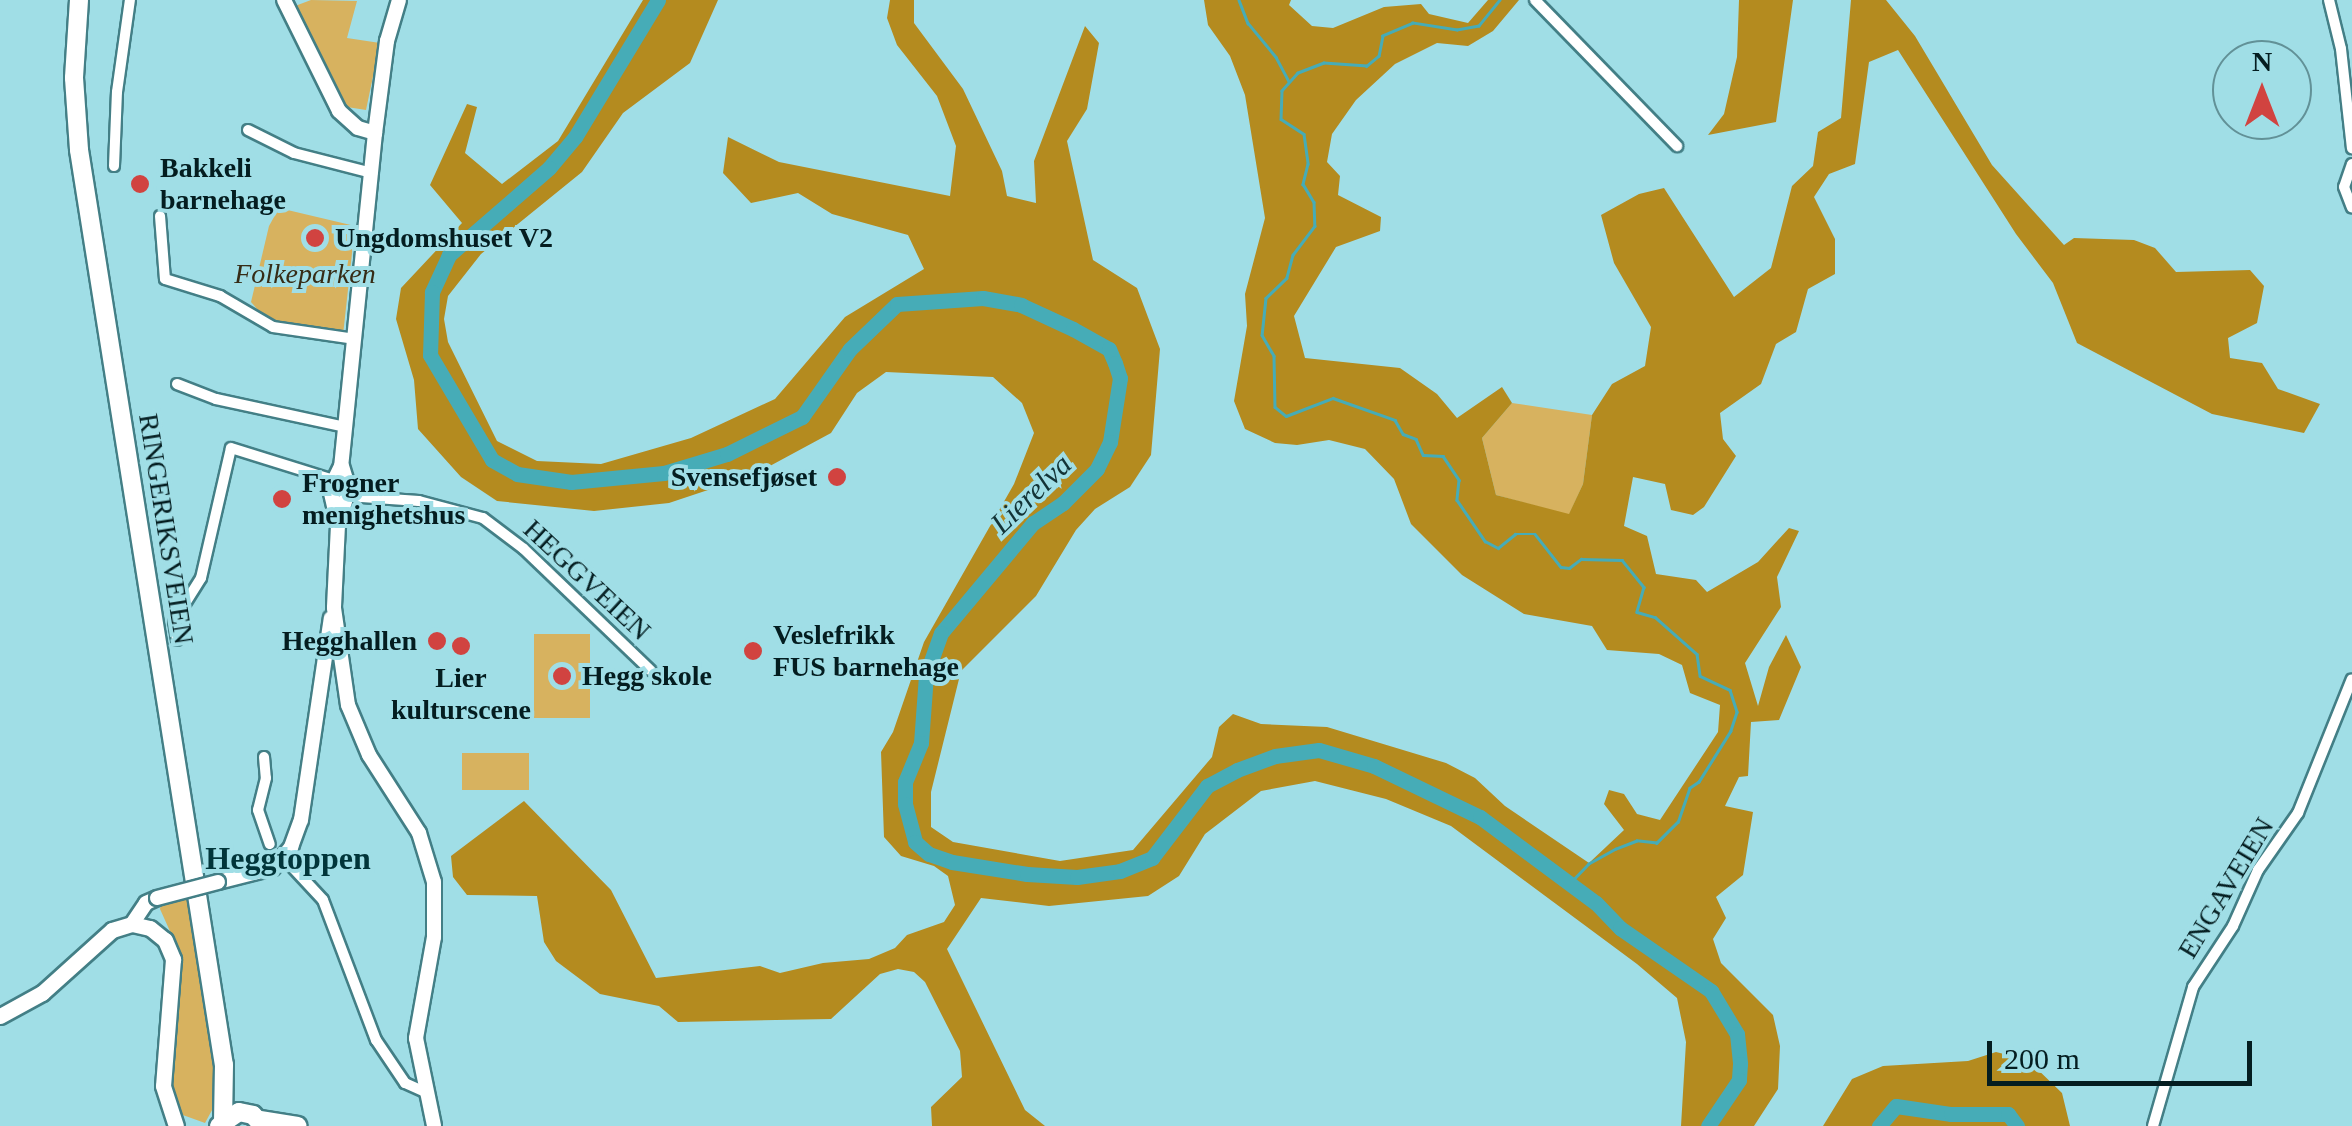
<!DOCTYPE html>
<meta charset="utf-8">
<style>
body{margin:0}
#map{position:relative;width:2352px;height:1126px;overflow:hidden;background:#a0dee6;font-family:Georgia,serif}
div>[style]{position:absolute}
.green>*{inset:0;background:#d7b25f;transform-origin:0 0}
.forest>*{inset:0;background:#b48b1f}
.stream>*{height:2.5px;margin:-1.25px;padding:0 1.25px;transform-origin:1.25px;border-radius:1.25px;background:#46acb7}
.river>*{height:15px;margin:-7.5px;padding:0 7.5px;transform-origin:7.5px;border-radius:7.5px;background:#46acb7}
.roads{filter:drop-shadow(2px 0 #437f86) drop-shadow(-2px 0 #437f86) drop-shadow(0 2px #437f86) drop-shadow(0 -2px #437f86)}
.minor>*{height:10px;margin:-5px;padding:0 5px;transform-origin:5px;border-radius:5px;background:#fff}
.tertiary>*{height:14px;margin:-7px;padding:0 7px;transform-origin:7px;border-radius:7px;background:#fff}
.secondary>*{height:15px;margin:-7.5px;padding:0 7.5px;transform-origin:7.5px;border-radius:7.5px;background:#fff}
.primary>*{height:18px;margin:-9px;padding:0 9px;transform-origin:9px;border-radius:9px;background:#fff}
.bridges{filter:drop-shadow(2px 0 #437f86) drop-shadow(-2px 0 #437f86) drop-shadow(0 2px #437f86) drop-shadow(0 -2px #437f86)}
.tertiary-bridge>*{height:14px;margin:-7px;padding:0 7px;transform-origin:7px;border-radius:7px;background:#fff}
.dots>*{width:28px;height:28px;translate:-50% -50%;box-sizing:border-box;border:5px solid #a0dee6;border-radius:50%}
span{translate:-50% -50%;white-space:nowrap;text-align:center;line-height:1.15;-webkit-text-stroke:8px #a0dee6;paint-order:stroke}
.poi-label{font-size:28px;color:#041d20;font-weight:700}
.left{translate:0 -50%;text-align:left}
.right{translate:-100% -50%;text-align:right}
.park-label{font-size:28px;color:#362c16;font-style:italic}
.street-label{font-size:28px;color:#041d20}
.water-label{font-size:30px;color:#133336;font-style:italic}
.quarter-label{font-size:32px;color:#01353a;font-weight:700}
.north{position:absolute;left:2212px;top:40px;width:100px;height:100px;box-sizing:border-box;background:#a0dee6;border:2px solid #629197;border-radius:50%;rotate:0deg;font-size:28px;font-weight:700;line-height:40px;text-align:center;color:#041d20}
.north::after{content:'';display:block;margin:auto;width:35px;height:45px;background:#d14340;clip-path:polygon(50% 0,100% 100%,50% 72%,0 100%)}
.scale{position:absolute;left:1987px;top:1041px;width:265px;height:45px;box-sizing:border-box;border:5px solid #041d20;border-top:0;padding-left:12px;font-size:30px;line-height:35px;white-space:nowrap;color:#041d20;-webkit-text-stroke:8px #a0dee6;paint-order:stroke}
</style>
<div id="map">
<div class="green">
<i style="clip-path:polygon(311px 0,357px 1px,347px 38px,380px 43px,366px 110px,347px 107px,339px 98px,295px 6px)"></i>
<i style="clip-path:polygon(279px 208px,355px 226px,343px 335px,287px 326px,263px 316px,251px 302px,269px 226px)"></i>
<i style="clip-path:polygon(1512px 403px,1592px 415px,1583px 484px,1569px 515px,1496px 495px,1482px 438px)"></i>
<i style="left:534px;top:634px;width:56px;height:84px"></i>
<i style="left:462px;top:753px;width:67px;height:37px"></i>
<i style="clip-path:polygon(188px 893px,218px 1077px,217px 1101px,205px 1123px,180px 1114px,170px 1090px,182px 958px,160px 909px,161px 904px)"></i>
</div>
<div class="forest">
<i style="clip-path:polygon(643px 0,718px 0,690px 63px,623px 113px,582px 172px,481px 254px,448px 296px,444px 319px,448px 342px,497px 441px,537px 461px,601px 464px,691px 438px,775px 399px,845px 317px,924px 269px,908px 235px,832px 214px,798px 193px,751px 203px,723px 173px,728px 137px,779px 162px,950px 196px,956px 146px,937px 96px,897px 45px,887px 18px,890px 0,914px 0,914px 23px,963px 89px,1002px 171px,1007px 196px,1036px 203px,1034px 161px,1085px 26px,1099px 43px,1087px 109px,1067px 141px,1093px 260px,1137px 288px,1160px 349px,1151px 455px,1130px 487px,1095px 509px,1076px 530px,1036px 596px,961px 671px,931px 792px,931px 827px,953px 842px,1060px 861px,1133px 850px,1212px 757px,1219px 727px,1233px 714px,1261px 724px,1327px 727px,1446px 763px,1475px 778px,1505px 806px,1589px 863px,1624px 830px,1604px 804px,1609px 790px,1624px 794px,1637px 814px,1660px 820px,1718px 732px,1720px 705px,1690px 693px,1682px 665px,1659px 654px,1607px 650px,1592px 626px,1524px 614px,1462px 575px,1411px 524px,1394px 479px,1365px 449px,1329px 440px,1297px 445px,1275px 443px,1245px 429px,1234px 401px,1247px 326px,1245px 294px,1265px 218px,1245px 95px,1230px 56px,1208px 25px,1204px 0,1291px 0,1289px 5px,1312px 26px,1333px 28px,1384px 7px,1421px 4px,1429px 14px,1468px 23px,1488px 0,1519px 0,1493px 31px,1468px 46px,1437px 43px,1395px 64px,1356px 100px,1332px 134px,1327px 162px,1340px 176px,1338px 195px,1381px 217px,1380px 231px,1336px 247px,1294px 316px,1305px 358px,1400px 368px,1437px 394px,1457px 418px,1502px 387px,1512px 403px,1482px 438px,1496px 495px,1569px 514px,1583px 484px,1592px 415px,1612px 384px,1645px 366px,1651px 327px,1614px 263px,1601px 215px,1639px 194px,1664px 188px,1734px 297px,1771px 268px,1792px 186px,1813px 166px,1818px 132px,1841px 118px,1851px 0,1886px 0,1915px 36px,1992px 165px,2064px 245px,2074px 238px,2134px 240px,2155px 248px,2176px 272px,2250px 270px,2264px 286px,2257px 323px,2228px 338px,2230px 358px,2262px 363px,2278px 389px,2320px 404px,2304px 433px,2212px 414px,2077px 343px,2053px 283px,2016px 234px,1898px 50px,1869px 62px,1855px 164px,1829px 174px,1814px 197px,1835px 239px,1835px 274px,1808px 289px,1796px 332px,1776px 344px,1761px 384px,1720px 413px,1723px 439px,1736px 456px,1704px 507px,1693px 515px,1671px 510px,1665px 484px,1633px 477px,1624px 526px,1647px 536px,1656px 574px,1696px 580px,1707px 592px,1758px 562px,1789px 528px,1799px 531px,1777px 577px,1781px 607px,1745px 663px,1758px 706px,1769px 667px,1786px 635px,1801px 667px,1779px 720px,1751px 722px,1748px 776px,1739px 777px,1725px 806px,1753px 812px,1743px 875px,1716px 897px,1726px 918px,1713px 939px,1721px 963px,1773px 1015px,1780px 1046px,1778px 1089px,1754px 1126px,1681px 1126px,1686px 1042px,1677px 998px,1637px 964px,1451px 826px,1386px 799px,1315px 781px,1261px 791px,1205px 834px,1179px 876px,1148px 896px,1049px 906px,981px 898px,947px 949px,1025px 1110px,1045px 1126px,932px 1126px,931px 1107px,962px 1077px,960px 1051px,925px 982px,914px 972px,898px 969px,880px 974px,831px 1019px,678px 1022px,659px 1006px,600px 994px,556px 961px,544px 942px,537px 896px,467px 895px,453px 877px,451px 856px,524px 801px,611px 890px,656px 978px,760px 966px,780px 973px,823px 963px,869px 959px,895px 948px,907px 935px,944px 922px,955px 905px,948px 876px,934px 866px,901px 856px,884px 837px,881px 752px,893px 732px,924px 642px,1014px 484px,1034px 433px,1022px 403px,993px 377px,886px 372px,857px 393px,831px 433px,753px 475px,669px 503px,594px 511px,497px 501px,461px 477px,418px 429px,414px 380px,396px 319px,401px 288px,462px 223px,430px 185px,467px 104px,477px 107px,465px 153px,502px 184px,558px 141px)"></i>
<i style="clip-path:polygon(1739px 0,1793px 0,1776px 122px,1708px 135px,1724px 114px,1737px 57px)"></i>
<i style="clip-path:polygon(1996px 1052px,2028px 1060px,2062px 1093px,2070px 1126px,1823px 1126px,1852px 1079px,1883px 1066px,1968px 1061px)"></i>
</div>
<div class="stream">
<i style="left:1239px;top:0;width:25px;rotate:69deg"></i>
<i style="left:1248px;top:23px;width:44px;rotate:50.5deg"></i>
<i style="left:1276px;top:57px;width:27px;rotate:62deg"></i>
<i style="left:1500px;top:0;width:33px;rotate:129deg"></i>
<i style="left:1479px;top:26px;width:22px;rotate:170deg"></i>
<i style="left:1457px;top:30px;width:45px;rotate:-171deg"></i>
<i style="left:1413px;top:23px;width:33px;rotate:157deg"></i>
<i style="left:1383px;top:36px;width:20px;rotate:101deg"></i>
<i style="left:1379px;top:56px;width:16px;rotate:140deg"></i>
<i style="left:1367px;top:66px;width:43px;rotate:-176deg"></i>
<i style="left:1324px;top:63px;width:28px;rotate:159deg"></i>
<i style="left:1298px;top:73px;width:24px;rotate:132deg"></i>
<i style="left:1282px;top:91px;width:28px;rotate:92deg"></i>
<i style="left:1281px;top:119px;width:27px;rotate:33deg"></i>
<i style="left:1304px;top:134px;width:30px;rotate:82deg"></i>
<i style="left:1308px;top:164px;width:21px;rotate:104deg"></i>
<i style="left:1303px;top:184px;width:21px;rotate:59deg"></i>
<i style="left:1314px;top:202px;width:24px;rotate:88deg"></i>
<i style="left:1315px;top:226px;width:36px;rotate:127deg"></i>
<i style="left:1293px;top:255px;width:24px;rotate:105deg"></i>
<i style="left:1287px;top:278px;width:29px;rotate:136deg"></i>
<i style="left:1266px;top:298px;width:37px;rotate:96deg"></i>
<i style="left:1262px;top:335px;width:24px;rotate:60deg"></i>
<i style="left:1274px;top:356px;width:51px;rotate:88.9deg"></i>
<i style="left:1275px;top:407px;width:14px;rotate:39deg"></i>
<i style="left:1286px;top:416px;width:50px;rotate:-21deg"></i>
<i style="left:1333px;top:398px;width:66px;rotate:19.5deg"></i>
<i style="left:1395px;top:420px;width:16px;rotate:60deg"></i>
<i style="left:1403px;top:434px;width:14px;rotate:21deg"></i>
<i style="left:1416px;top:439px;width:17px;rotate:66deg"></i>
<i style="left:1423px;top:455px;width:20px;rotate:3deg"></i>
<i style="left:1443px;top:456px;width:29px;rotate:56deg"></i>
<i style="left:1459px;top:480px;width:20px;rotate:96deg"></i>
<i style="left:1457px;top:500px;width:50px;rotate:55.7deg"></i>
<i style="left:1485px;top:541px;width:15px;rotate:28deg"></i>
<i style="left:1498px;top:548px;width:22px;rotate:-39deg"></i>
<i style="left:1515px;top:534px;width:20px"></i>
<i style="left:1535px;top:534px;width:42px;rotate:51.8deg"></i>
<i style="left:1561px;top:567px;width:8px;rotate:7deg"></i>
<i style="left:1569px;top:568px;width:15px;rotate:-37deg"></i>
<i style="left:1581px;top:559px;width:41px;rotate:1.4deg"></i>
<i style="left:1622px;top:560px;width:35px;rotate:51deg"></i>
<i style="left:1644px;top:587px;width:26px;rotate:106deg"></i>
<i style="left:1637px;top:612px;width:19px;rotate:16deg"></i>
<i style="left:1655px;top:617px;width:56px;rotate:41.4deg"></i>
<i style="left:1697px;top:654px;width:22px;rotate:82deg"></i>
<i style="left:1700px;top:676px;width:33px;rotate:25deg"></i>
<i style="left:1730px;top:690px;width:23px;rotate:72deg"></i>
<i style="left:1737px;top:712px;width:20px;rotate:108deg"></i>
<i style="left:1731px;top:731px;width:60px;rotate:122.1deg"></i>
<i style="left:1699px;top:782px;width:11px;rotate:146deg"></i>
<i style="left:1690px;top:788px;width:36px;rotate:109deg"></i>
<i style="left:1678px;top:822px;width:30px;rotate:135deg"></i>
<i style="left:1657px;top:843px;width:20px;rotate:-174deg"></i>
<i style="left:1637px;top:841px;width:22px;rotate:159deg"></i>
<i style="left:1616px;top:849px;width:31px;rotate:151deg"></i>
<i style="left:1589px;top:864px;width:28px;rotate:134deg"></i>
</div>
<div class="river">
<i style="left:658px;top:0;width:160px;rotate:121.2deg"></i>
<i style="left:575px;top:137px;width:40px;rotate:130deg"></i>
<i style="left:549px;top:168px;width:133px;rotate:139deg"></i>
<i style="left:449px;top:255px;width:41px;rotate:114.7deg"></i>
<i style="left:432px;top:292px;width:63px;rotate:91.8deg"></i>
<i style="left:430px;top:355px;width:122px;rotate:59.4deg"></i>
<i style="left:492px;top:460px;width:29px;rotate:29deg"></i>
<i style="left:517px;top:474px;width:55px;rotate:8.4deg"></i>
<i style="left:571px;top:482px;width:93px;rotate:-5.5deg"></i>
<i style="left:664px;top:473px;width:66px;rotate:-16.8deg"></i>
<i style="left:727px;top:454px;width:84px;rotate:-26.3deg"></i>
<i style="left:802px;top:417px;width:83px;rotate:-54.8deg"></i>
<i style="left:850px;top:349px;width:65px;rotate:-43.8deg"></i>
<i style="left:897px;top:304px;width:86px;rotate:-4deg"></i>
<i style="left:983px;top:298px;width:39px;rotate:10deg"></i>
<i style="left:1021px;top:305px;width:57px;rotate:24.8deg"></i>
<i style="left:1073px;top:329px;width:41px;rotate:29.1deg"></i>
<i style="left:1109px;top:349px;width:15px;rotate:67deg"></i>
<i style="left:1115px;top:363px;width:16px;rotate:72deg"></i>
<i style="left:1120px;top:378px;width:65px;rotate:98.9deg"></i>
<i style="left:1110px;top:442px;width:30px;rotate:116deg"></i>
<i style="left:1097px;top:469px;width:48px;rotate:135deg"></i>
<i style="left:1063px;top:503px;width:36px;rotate:146deg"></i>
<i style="left:1033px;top:523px;width:143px;rotate:129.9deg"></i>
<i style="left:941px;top:633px;width:45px;rotate:109.7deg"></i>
<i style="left:926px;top:675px;width:68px;rotate:94.2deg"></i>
<i style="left:921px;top:743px;width:42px;rotate:112.3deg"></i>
<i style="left:905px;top:782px;width:22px;rotate:90deg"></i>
<i style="left:905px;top:804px;width:39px;rotate:75deg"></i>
<i style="left:915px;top:842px;width:18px;rotate:41deg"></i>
<i style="left:929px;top:854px;width:24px;rotate:19deg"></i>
<i style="left:952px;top:862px;width:76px;rotate:9.1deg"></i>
<i style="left:1027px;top:874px;width:50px;rotate:3.4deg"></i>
<i style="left:1077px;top:877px;width:43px;rotate:-7.9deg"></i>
<i style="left:1120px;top:871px;width:35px;rotate:-22deg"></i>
<i style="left:1152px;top:858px;width:91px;rotate:-52.6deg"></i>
<i style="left:1207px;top:786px;width:34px;rotate:-28deg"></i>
<i style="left:1237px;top:770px;width:40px;rotate:-20.2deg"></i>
<i style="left:1275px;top:756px;width:44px;rotate:-7.8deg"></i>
<i style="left:1319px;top:750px;width:57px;rotate:16.2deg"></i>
<i style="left:1374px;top:766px;width:118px;rotate:25.7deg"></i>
<i style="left:1480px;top:817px;width:144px;rotate:36.6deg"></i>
<i style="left:1596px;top:903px;width:35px;rotate:46deg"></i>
<i style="left:1620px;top:928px;width:111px;rotate:34.7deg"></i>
<i style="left:1711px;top:991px;width:50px;rotate:58.8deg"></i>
<i style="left:1737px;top:1034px;width:30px;rotate:84deg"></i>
<i style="left:1740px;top:1064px;width:16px;rotate:94deg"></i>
<i style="left:1739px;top:1080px;width:55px;rotate:124deg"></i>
<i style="left:1879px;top:1126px;width:26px;rotate:-50deg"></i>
<i style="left:1896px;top:1106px;width:56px;rotate:8.3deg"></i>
<i style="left:1951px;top:1114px;width:57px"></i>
<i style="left:2008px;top:1114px;width:15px;rotate:53deg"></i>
</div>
<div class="roads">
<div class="minor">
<i style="left:1535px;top:0;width:204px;rotate:45.8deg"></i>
<i style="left:2329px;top:0;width:50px;rotate:76.2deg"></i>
<i style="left:2341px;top:49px;width:100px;rotate:83.7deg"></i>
<i style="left:248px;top:130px;width:51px;rotate:26.6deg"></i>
<i style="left:294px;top:153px;width:81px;rotate:14.4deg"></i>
<i style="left:2352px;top:164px;width:24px;rotate:109deg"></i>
<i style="left:2344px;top:187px;width:22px;rotate:69deg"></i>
<i style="left:114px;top:166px;width:74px;rotate:-87.7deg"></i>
<i style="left:117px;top:92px;width:93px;rotate:-82deg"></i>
<i style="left:160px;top:216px;width:63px;rotate:85.5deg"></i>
<i style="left:165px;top:279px;width:58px;rotate:17.2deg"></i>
<i style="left:220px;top:296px;width:61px;rotate:30.3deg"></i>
<i style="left:273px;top:327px;width:83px;rotate:8.3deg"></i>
<i style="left:177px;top:384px;width:42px;rotate:21deg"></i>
<i style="left:216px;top:399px;width:133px;rotate:12.2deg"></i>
<i style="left:347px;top:496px;width:72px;rotate:4deg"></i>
<i style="left:419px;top:501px;width:66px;rotate:14.9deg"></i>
<i style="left:483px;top:518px;width:51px;rotate:37.1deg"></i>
<i style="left:524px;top:549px;width:175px;rotate:43.8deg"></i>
<i style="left:177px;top:640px;width:19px;rotate:-99deg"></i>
<i style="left:174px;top:621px;width:51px;rotate:-57.9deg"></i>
<i style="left:201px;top:578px;width:133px;rotate:-77deg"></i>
<i style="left:231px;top:448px;width:111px;rotate:17.3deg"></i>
<i style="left:264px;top:757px;width:21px;rotate:85deg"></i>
<i style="left:266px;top:778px;width:33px;rotate:104deg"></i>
<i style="left:258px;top:810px;width:36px;rotate:71deg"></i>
<i style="left:284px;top:858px;width:57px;rotate:47.1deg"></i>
<i style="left:323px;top:900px;width:150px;rotate:69.3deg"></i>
<i style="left:376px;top:1040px;width:52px;rotate:56deg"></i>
<i style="left:405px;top:1083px;width:22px;rotate:24deg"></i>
<i style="left:2153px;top:1126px;width:145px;rotate:-73.9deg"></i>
<i style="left:2193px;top:987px;width:73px;rotate:-56.7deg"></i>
<i style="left:2233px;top:926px;width:61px;rotate:-65.9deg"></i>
<i style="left:2258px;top:870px;width:70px;rotate:-54.9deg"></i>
<i style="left:2298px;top:813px;width:144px;rotate:-68.1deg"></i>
</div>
<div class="tertiary">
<i style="left:284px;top:0;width:124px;rotate:63.6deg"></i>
<i style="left:339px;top:111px;width:25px;rotate:42deg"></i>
<i style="left:358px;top:128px;width:18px;rotate:16deg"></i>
<i style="left:399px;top:0;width:43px;rotate:106.3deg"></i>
<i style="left:387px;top:41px;width:93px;rotate:97.4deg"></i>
<i style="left:375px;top:133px;width:335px;rotate:95.8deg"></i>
<i style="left:341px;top:466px;width:25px;rotate:116deg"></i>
<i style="left:330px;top:489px;width:37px;rotate:77deg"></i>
<i style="left:338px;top:525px;width:83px;rotate:92.8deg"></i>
<i style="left:334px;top:608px;width:98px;rotate:81.8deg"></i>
<i style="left:348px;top:705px;width:54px;rotate:67.2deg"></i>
<i style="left:369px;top:755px;width:93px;rotate:57.3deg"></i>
<i style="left:419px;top:833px;width:51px;rotate:73deg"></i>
<i style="left:434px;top:882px;width:55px;rotate:90deg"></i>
<i style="left:434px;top:937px;width:103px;rotate:100.1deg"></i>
<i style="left:416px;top:1038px;width:90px;rotate:78.4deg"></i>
<i style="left:339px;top:520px;width:33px;rotate:-72deg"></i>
<i style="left:349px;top:489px;width:24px;rotate:-107deg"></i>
<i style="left:218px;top:882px;width:57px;rotate:-14.3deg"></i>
<i style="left:273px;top:868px;width:28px;rotate:-49deg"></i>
<i style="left:291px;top:847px;width:29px;rotate:-70deg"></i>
<i style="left:301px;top:820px;width:204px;rotate:-81.6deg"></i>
<i style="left:132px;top:924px;width:25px;rotate:-56deg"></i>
<i style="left:146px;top:903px;width:12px;rotate:-24deg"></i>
</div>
<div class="secondary">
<i style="left:0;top:1016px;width:48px;rotate:-28.7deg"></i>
<i style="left:42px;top:993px;width:94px;rotate:-42deg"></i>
<i style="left:112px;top:930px;width:21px;rotate:-17deg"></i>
<i style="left:132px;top:924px;width:18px;rotate:13deg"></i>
<i style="left:150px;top:928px;width:19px;rotate:39deg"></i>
<i style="left:165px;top:940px;width:21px;rotate:67deg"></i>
<i style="left:173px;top:959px;width:127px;rotate:94.5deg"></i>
<i style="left:163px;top:1086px;width:42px;rotate:72deg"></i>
</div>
<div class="primary">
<i style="left:79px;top:0;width:78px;rotate:93.7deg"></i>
<i style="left:74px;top:78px;width:72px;rotate:86deg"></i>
<i style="left:79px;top:150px;width:926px;rotate:81deg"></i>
<i style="left:224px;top:1065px;width:55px;rotate:91deg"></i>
<i style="left:260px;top:1120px;width:38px;rotate:9deg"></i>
<i style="left:219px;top:1126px;width:24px;rotate:-35deg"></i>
<i style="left:239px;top:1112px;width:14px;rotate:12deg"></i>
<i style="left:253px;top:1115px;width:15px;rotate:48deg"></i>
</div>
</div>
<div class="bridges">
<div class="tertiary-bridge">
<i style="left:157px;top:898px;width:63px;rotate:-14.7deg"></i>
</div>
</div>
<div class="dots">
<i style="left:140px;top:184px;background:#d14340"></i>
<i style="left:315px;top:238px;background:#d14340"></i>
<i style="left:837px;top:477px;background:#d14340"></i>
<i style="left:282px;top:499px;background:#d14340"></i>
<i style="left:437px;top:641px;background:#d14340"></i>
<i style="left:461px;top:646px;background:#d14340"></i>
<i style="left:753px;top:651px;background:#d14340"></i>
<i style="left:562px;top:676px;background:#d14340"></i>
</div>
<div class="poi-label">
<span class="left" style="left:160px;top:184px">Bakkeli<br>barnehage</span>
<span class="left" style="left:335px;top:238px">Ungdomshuset V2</span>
<span class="right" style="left:817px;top:477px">Svensefjøset</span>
<span class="left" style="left:302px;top:499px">Frogner<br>menighetshus</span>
<span class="left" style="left:773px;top:651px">Veslefrikk<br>FUS barnehage</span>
<span class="right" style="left:417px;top:641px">Hegghallen</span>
<span class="left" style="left:582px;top:676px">Hegg skole</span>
<span style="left:461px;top:694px">Lier<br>kulturscene</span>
</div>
<div class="park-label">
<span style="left:305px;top:274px">Folkeparken</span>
</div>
<div class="street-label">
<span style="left:166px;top:529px;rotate:81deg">RINGERIKSVEIEN</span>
<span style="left:587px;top:580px;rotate:43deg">HEGGVEIEN</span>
<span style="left:2226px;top:888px;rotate:-59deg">ENGAVEIEN</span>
</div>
<div class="water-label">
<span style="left:1031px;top:494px;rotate:-44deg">Lierelva</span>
</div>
<div class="quarter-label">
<span style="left:288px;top:858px">Heggtoppen</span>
</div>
<div class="north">N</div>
<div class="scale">200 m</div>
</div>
